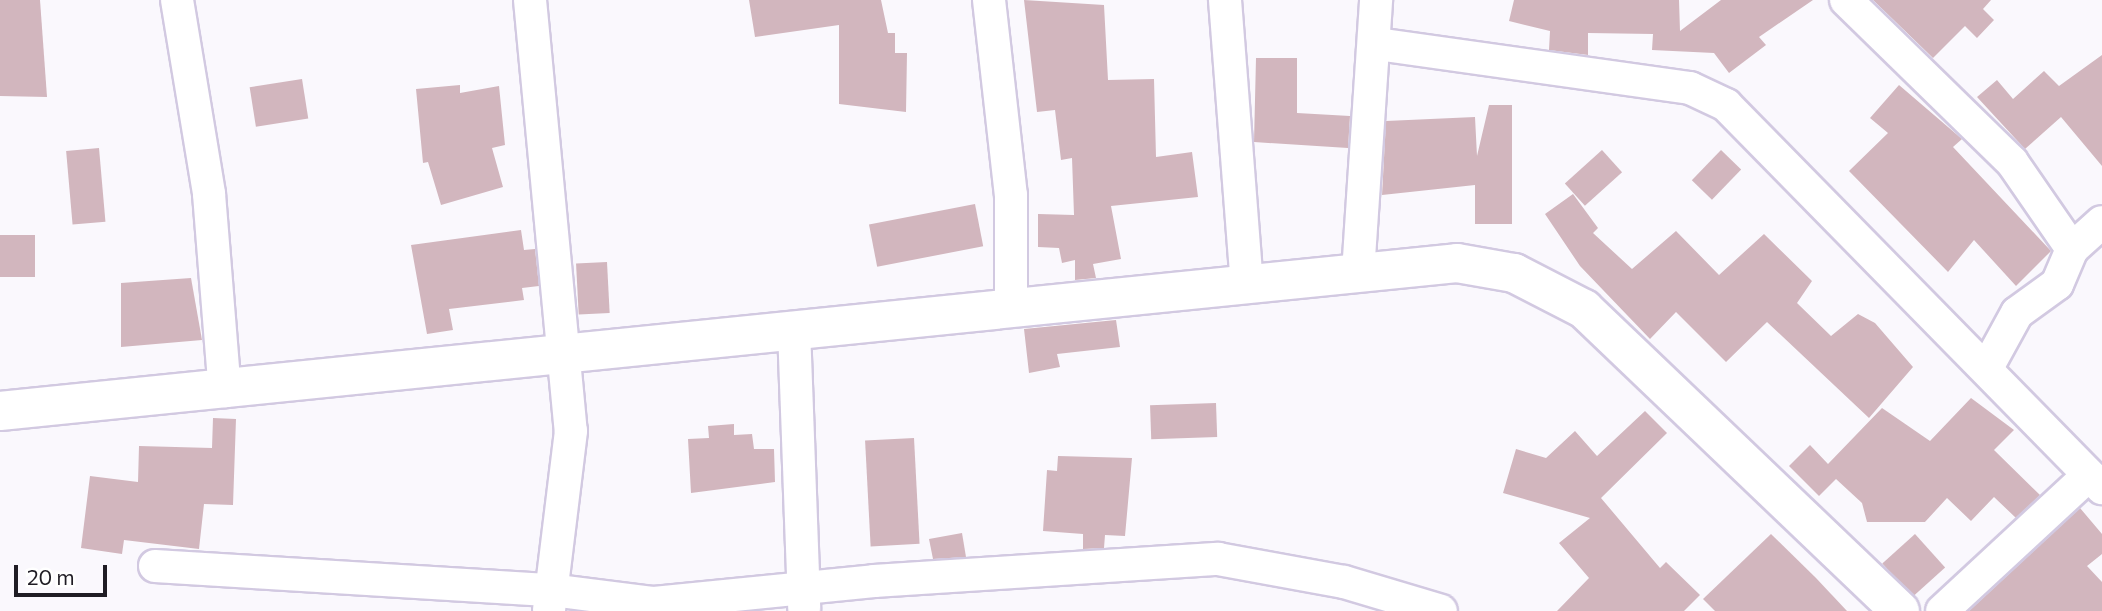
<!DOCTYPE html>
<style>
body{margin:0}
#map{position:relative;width:2102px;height:611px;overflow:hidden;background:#faf8fd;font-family:Commissioner,sans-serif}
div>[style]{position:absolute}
.building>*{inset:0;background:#d2b6be;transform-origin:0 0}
.roads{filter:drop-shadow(2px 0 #d2c9e1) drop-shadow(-2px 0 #d2c9e1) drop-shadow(0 2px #d2c9e1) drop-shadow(0 -2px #d2c9e1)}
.minor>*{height:32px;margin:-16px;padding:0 16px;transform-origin:16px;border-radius:16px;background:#fff}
.tertiary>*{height:38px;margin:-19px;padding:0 19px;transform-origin:19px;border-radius:19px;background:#fff}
span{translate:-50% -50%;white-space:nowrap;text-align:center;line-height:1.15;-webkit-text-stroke:5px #fff;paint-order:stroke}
.scale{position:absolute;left:14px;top:565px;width:93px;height:32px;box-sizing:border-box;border:4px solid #1f1c24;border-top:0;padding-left:9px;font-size:21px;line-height:24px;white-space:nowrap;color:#1f1c24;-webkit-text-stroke:5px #fff;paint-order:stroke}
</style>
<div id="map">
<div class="building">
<i style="clip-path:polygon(0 0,40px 0,47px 97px,0 96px)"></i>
<i style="clip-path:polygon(749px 0,881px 0,888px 33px,895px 33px,895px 53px,907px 53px,906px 112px,839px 104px,839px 25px,755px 37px)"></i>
<i style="clip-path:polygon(1024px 0,1104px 5px,1108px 80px,1154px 79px,1156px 157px,1192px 152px,1198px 197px,1111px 206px,1121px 259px,1093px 264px,1096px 278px,1075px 280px,1075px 260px,1062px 263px,1059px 248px,1038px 247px,1038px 214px,1074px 215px,1072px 158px,1061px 160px,1055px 110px,1037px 112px)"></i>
<i style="clip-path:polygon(1514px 0,1679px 0,1680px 31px,1721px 0,1813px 0,1759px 37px,1766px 45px,1729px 73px,1714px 53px,1652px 50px,1653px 34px,1588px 33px,1588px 55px,1549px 50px,1550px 31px,1509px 21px)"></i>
<i style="clip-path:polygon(1873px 0,1991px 0,1983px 9px,1994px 20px,1977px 38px,1965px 26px,1933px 58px)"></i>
<i style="clip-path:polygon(2102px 55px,2102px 166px,2061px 117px,2025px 149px,1977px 97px,1997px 80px,2013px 99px,2044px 71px,2059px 86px)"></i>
<i style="clip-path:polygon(1256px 58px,1297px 58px,1297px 113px,1350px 116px,1348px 148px,1254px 142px)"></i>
<i style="left:302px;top:79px;width:40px;height:53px;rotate:81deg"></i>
<i style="clip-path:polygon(460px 85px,460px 93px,499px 86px,505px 145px,492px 148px,503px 187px,441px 205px,428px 162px,423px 163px,416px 89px)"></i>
<i style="clip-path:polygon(1899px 85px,1962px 139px,1953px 147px,2051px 251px,2016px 286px,1974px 240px,1948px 272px,1849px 171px,1888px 133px,1870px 118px)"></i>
<i style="clip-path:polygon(1489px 105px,1512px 105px,1512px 224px,1475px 224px,1475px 185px,1382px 195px,1386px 121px,1475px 117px,1477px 156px)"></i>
<i style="left:99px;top:148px;width:74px;height:33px;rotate:85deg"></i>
<i style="left:1602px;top:150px;width:30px;height:50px;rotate:48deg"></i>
<i style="left:1721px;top:150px;width:28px;height:42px;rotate:44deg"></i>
<i style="clip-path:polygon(1573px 194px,1598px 228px,1593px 233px,1632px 269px,1676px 231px,1719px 275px,1764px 234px,1812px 281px,1797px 303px,1831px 336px,1858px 314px,1875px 323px,1913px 367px,1869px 418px,1767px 322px,1726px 362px,1676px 312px,1650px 339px,1580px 266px,1545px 214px)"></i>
<i style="left:975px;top:204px;width:43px;height:108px;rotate:79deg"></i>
<i style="clip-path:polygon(521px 230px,524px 250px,535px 249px,539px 286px,522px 288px,524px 300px,449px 309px,453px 330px,427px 334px,411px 245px)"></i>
<i style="left:0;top:235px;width:35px;height:42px"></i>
<i style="left:607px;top:262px;width:51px;height:31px;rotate:87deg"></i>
<i style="clip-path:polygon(191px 278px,202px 340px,121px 347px,121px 283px)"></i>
<i style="clip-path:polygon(1116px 320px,1120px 347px,1057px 354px,1060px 367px,1029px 373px,1024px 329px)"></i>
<i style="clip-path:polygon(1971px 398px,2014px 430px,1994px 450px,2040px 495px,2016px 518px,1994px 497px,1971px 521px,1947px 498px,1925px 522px,1867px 522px,1862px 503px,1836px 479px,1819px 496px,1789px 466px,1810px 445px,1828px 464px,1882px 408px,1930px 441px)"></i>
<i style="left:1216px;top:403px;width:34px;height:66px;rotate:88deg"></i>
<i style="clip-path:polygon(1645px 411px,1667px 433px,1601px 498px,1660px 568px,1666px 562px,1700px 595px,1684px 611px,1557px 611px,1589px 578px,1559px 543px,1590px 518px,1503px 493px,1516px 449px,1546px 458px,1575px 431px,1597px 456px)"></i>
<i style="clip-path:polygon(213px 418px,236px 419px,233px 505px,204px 504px,199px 549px,124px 540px,122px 554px,81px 548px,90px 476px,138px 482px,139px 446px,212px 448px)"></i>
<i style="clip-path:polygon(734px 424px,734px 435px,752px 434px,754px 449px,774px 449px,775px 482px,691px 493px,688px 439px,709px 438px,708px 426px)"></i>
<i style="left:914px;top:438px;width:106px;height:49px;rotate:87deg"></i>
<i style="clip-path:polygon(1058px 456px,1132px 458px,1125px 536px,1105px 535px,1104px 548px,1083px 549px,1083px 534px,1043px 531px,1047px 470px,1057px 471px)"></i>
<i style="clip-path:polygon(2080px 508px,2102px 534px,2102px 554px,2087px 566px,2102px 582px,2102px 611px,1969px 611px)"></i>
<i style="clip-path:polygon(962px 533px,966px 557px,933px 559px,929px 539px)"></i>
<i style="clip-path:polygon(1771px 534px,1816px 578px,1847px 611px,1715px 611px,1703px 599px)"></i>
<i style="left:1915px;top:534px;width:45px;height:44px;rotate:48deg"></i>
</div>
<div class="roads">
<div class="minor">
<i style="left:177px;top:0;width:197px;rotate:80.6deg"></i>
<i style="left:209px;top:194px;width:198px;rotate:85.4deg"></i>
<i style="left:530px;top:0;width:433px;rotate:84.6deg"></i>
<i style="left:571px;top:431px;width:180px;rotate:97deg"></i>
<i style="left:989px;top:0;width:196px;rotate:83.6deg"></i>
<i style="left:1011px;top:195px;width:110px;rotate:90deg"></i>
<i style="left:1225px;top:0;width:286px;rotate:85.6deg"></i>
<i style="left:1846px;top:0;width:232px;rotate:44.3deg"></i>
<i style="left:2012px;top:162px;width:106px;rotate:55.4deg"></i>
<i style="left:2072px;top:249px;width:38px;rotate:113deg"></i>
<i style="left:2057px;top:284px;width:49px;rotate:144.1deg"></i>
<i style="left:2017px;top:313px;width:60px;rotate:118.7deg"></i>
<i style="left:1377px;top:44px;width:316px;rotate:8deg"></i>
<i style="left:1690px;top:88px;width:40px;rotate:25deg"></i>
<i style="left:1726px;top:105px;width:537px;rotate:45.53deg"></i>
<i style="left:2072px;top:249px;width:40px;rotate:-42deg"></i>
<i style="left:1358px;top:273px;width:274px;rotate:-86.2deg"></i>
<i style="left:794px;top:329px;width:279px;rotate:87.9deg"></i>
<i style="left:155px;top:566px;width:397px;rotate:3.5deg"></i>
<i style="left:551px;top:590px;width:104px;rotate:7.2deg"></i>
<i style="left:654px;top:603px;width:221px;rotate:-5.7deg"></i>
<i style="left:874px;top:581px;width:345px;rotate:-3.7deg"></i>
<i style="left:1218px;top:559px;width:128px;rotate:10.3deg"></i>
<i style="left:1344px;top:582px;width:101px;rotate:16.6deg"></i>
<i style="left:1942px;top:611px;width:200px;rotate:-42.8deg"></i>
</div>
<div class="tertiary">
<i style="left:0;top:411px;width:1464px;rotate:-5.8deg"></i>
<i style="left:1457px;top:263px;width:58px;rotate:10deg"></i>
<i style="left:1514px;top:273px;width:79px;rotate:27.2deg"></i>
<i style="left:1584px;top:309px;width:437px;rotate:43.7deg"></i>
</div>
</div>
<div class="scale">20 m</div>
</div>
